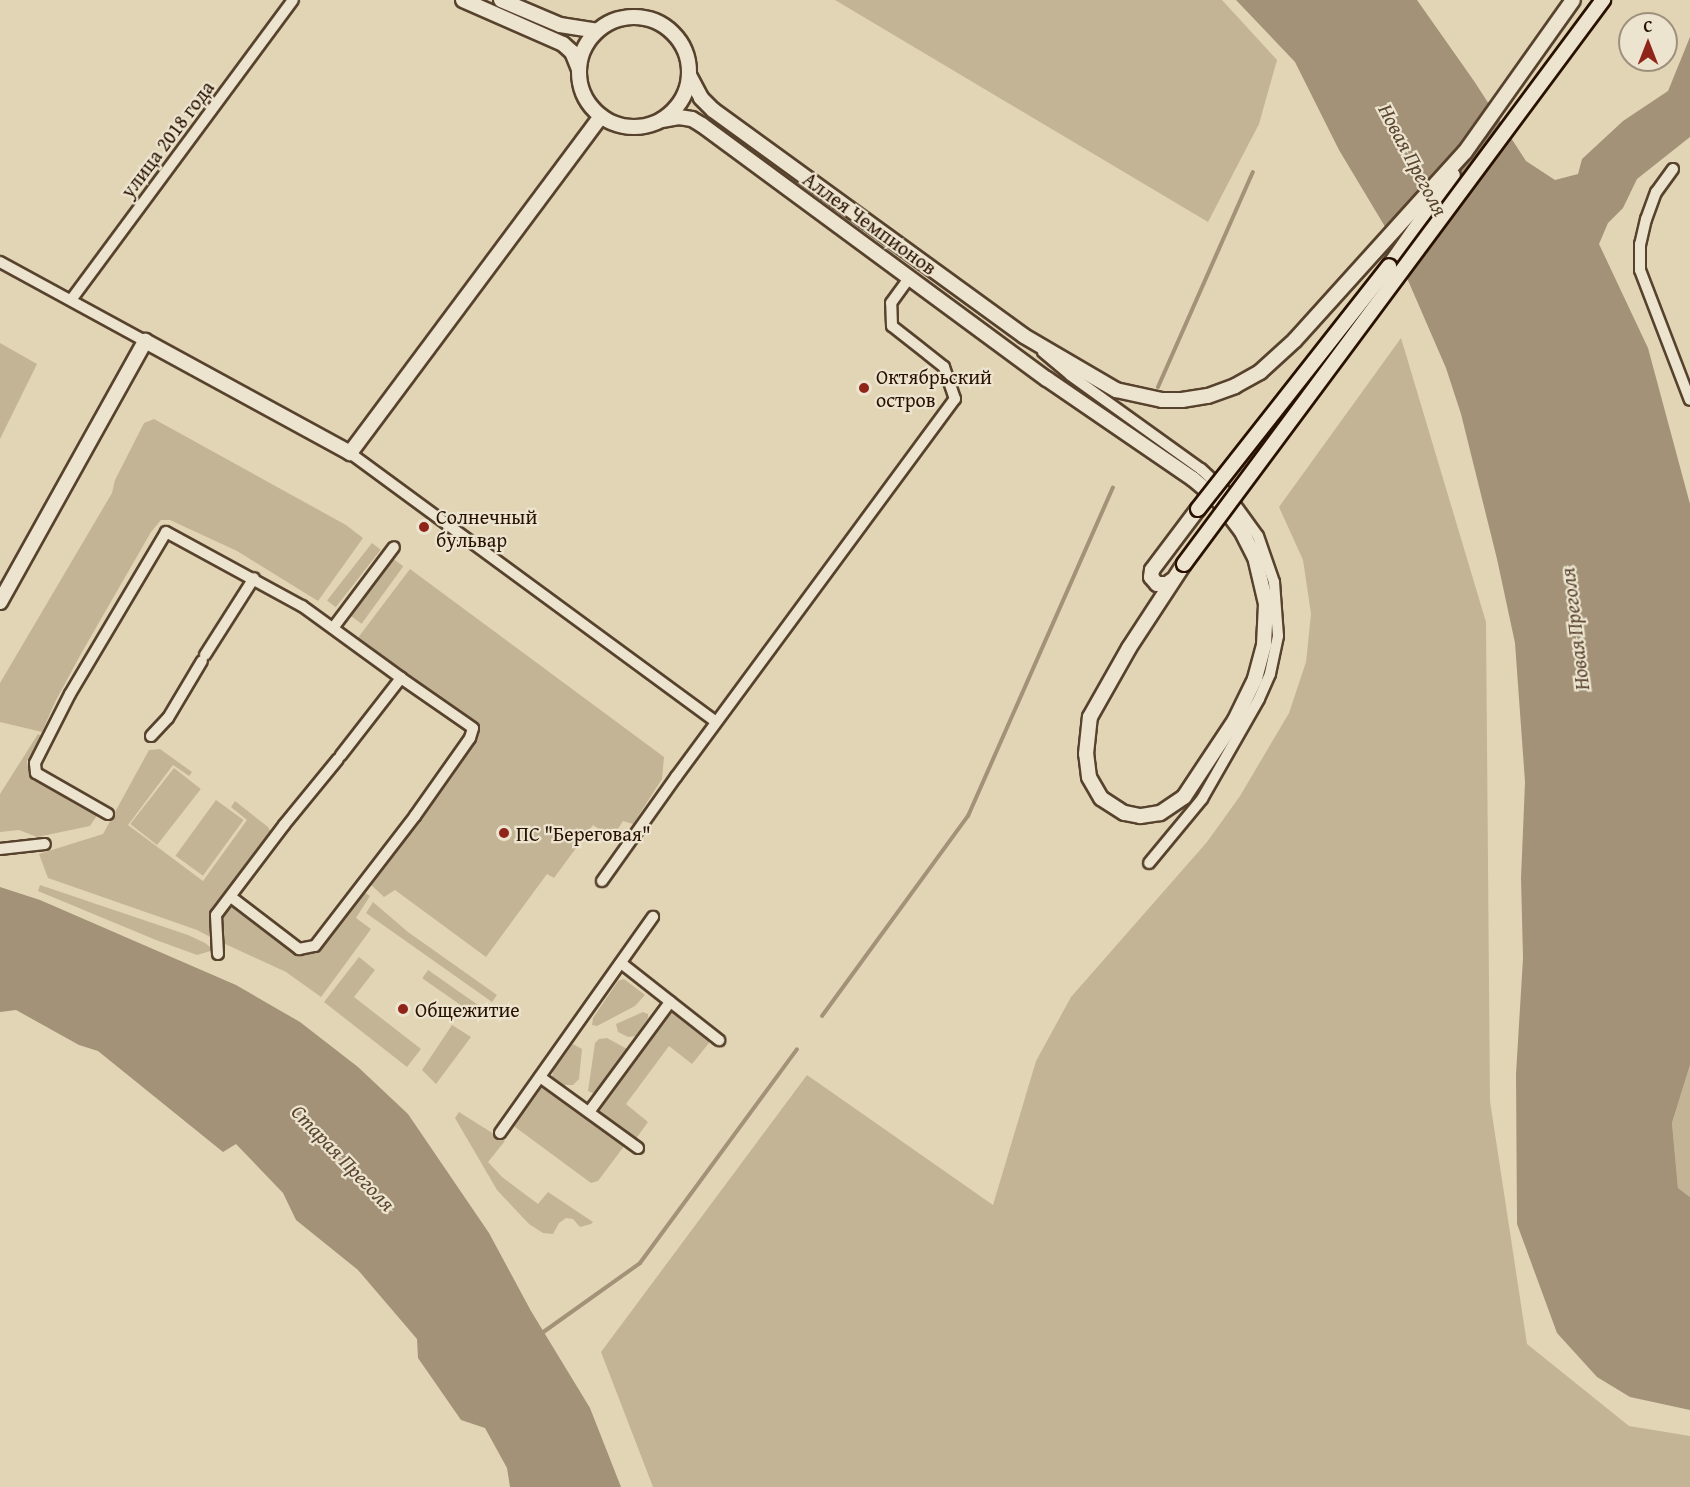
<!DOCTYPE html>
<meta charset="utf-8">
<style>
body{margin:0}
#map{position:relative;width:1690px;height:1487px;overflow:hidden;background:#e2d5b5;font-family:"Gentium Book Plus",serif}
div>[style]{position:absolute}
.green>*{inset:0;background:#c3b496;transform-origin:0 0}
.water>*{inset:0;background:#a39277}
.stream>*{height:4px;margin:-2px;padding:0 2px;transform-origin:2px;border-radius:2px;background:#a39277}
.roads{filter:drop-shadow(2px 0 #57422d) drop-shadow(-2px 0 #57422d) drop-shadow(0 2px #57422d) drop-shadow(0 -2px #57422d)}
.street>*{height:10px;margin:-5px;padding:0 5px;transform-origin:5px;border-radius:5px;background:#ece4cf}
.secondary>*{height:14px;margin:-7px;padding:0 7px;transform-origin:7px;border-radius:7px;background:#ece4cf}
.secondary>.ring{margin:-7px;padding:0;box-sizing:content-box;background:none;border:14px solid #ece4cf;border-radius:50%}
.bridges{filter:drop-shadow(2px 0 #291100) drop-shadow(-2px 0 #291100) drop-shadow(0 2px #291100) drop-shadow(0 -2px #291100)}
.secondary-bridge>*{height:14px;margin:-7px;padding:0 7px;transform-origin:7px;border-radius:7px;background:#ece4cf}
.dots>*{width:16px;height:16px;translate:-50% -50%;box-sizing:border-box;border:3px solid #ece4cf;border-radius:50%}
span{translate:-50% -50%;white-space:nowrap;text-align:center;line-height:1.15;-webkit-text-stroke:4.5px #ece4cf;paint-order:stroke}
.street-label{font-size:20px;color:#291100}
.poi-label{font-size:20px;color:#291100}
.left{translate:0 -50%;text-align:left}
.water-label{font-size:21px;color:#5a4530;font-style:italic}
.north{position:absolute;left:1618px;top:12px;width:60px;height:60px;box-sizing:border-box;background:#ece4cf;border:2px solid #9e907c;border-radius:50%;rotate:0deg;font-size:16px;font-weight:700;line-height:24px;text-align:center;color:#291100}
.north::after{content:'';display:block;margin:auto;width:21px;height:27px;background:#8f2418;clip-path:polygon(50% 0,100% 100%,50% 72%,0 100%)}
</style>
<div id="map">
<div class="green">
<i style="clip-path:polygon(835px 0,1222px 0,1277px 60px,1259px 124px,1208px 222px)"></i>
<i style="clip-path:polygon(1401px 338px,1486px 622px,1490px 1101px,1527px 1344px,1629px 1426px,1690px 1436px,1690px 1487px,653px 1487px,601px 1352px,807px 1075px,993px 1205px,1036px 1061px,1071px 997px,1207px 842px,1240px 796px,1289px 713px,1306px 662px,1311px 614px,1303px 560px,1279px 507px)"></i>
<i style="clip-path:polygon(0 343px,37px 364px,0 439px)"></i>
<i style="clip-path:polygon(154px 419px,346px 525px,363px 538px,318px 601px,237px 551px,170px 520px,161px 520px,151px 532px,82px 652px,55px 702px,42px 732px,0 722px,0 683px,112px 493px,115px 480px,144px 423px)"></i>
<i style="left:372px;top:543px;width:11px;height:73px;rotate:38deg"></i>
<i style="left:392px;top:558px;width:14px;height:71px;rotate:36deg"></i>
<i style="clip-path:polygon(410px 569px,664px 757px,662px 779px,633px 824px,623px 821px,612px 838px,593px 825px,554px 878px,547px 874px,486px 957px,395px 890px,384px 897px,368px 882px,420px 816px,477px 734px,477px 726px,411px 681px,357px 639px)"></i>
<i style="clip-path:polygon(38px 734px,41px 736px,27px 761px,29px 774px,98px 814px,90px 826px,37px 837px,19px 830px,0 832px,0 794px)"></i>
<i style="clip-path:polygon(160px 749px,192px 772px,189px 776px,173px 765px,128px 825px,203px 881px,247px 820px,231px 807px,235px 801px,268px 827px,272px 834px,213px 912px,210px 921px,212px 938px,197px 930px,48px 878px,39px 854px,103px 834px,149px 750px)"></i>
<i style="left:174px;top:768px;width:34px;height:71px;rotate:38deg"></i>
<i style="left:216px;top:800px;width:34px;height:69px;rotate:36deg"></i>
<i style="clip-path:polygon(40px 885px,188px 935px,205px 943px,214px 950px,197px 955px,156px 940px,38px 891px)"></i>
<i style="clip-path:polygon(361px 890px,370px 896px,356px 918px,371px 929px,321px 997px,286px 972px,223px 943px,220px 916px,232px 905px,298px 953px,316px 950px)"></i>
<i style="clip-path:polygon(373px 902px,408px 932px,497px 995px,492px 1002px,366px 913px)"></i>
<i style="clip-path:polygon(359px 957px,375px 970px,354px 997px,421px 1049px,407px 1067px,324px 1002px)"></i>
<i style="left:428px;top:970px;width:72px;height:10px;rotate:35deg"></i>
<i style="clip-path:polygon(624px 979px,645px 995px,635px 1006px,597px 1026px,592px 1025px,593px 1018px,618px 981px)"></i>
<i style="clip-path:polygon(672px 1011px,708px 1037px,709px 1043px,692px 1064px,669px 1046px,626px 1104px,648px 1122px,635px 1140px,602px 1116px,598px 1107px)"></i>
<i style="clip-path:polygon(643px 1012px,648px 1014px,648px 1018px,636px 1036px,628px 1037px,618px 1032px,616px 1024px)"></i>
<i style="clip-path:polygon(452px 1025px,471px 1037px,436px 1084px,422px 1070px)"></i>
<i style="clip-path:polygon(607px 1038px,627px 1049px,595px 1094px,588px 1091px,595px 1043px,599px 1039px)"></i>
<i style="clip-path:polygon(573px 1044px,582px 1049px,579px 1079px,573px 1085px,564px 1085px,552px 1078px,553px 1071px)"></i>
<i style="clip-path:polygon(1690px 1065px,1690px 1197px,1678px 1188px,1672px 1123px)"></i>
<i style="clip-path:polygon(544px 1086px,625px 1145px,598px 1181px,591px 1183px,511px 1124px,538px 1087px)"></i>
<i style="clip-path:polygon(459px 1112px,505px 1141px,488px 1162px,502px 1177px,538px 1204px,548px 1192px,593px 1222px,591px 1224px,580px 1227px,573px 1219px,566px 1218px,559px 1223px,553px 1234px,543px 1233px,529px 1224px,497px 1190px,455px 1118px)"></i>
</div>
<div class="water">
<i style="clip-path:polygon(1236px 0,1417px 0,1474px 81px,1526px 161px,1555px 180px,1578px 174px,1582px 159px,1623px 121px,1668px 91px,1690px 37px,1690px 137px,1637px 179px,1623px 208px,1608px 223px,1599px 244px,1648px 348px,1690px 504px,1690px 1065px,1672px 1123px,1678px 1188px,1690px 1197px,1690px 1410px,1630px 1397px,1597px 1377px,1557px 1333px,1517px 1224px,1516px 1074px,1523px 958px,1521px 878px,1525px 782px,1515px 643px,1497px 559px,1461px 414px,1446px 368px,1384px 225px,1339px 150px,1295px 62px)"></i>
<i style="clip-path:polygon(0 887px,40px 900px,236px 985px,300px 1022px,358px 1067px,408px 1114px,489px 1233px,531px 1311px,590px 1408px,621px 1487px,510px 1487px,507px 1468px,485px 1428px,461px 1420px,418px 1358px,417px 1339px,358px 1270px,296px 1220px,283px 1193px,236px 1144px,223px 1152px,98px 1051px,79px 1045px,16px 1010px,0 1012px)"></i>
</div>
<div class="stream">
<i style="left:1158px;top:387px;width:235px;rotate:-66.2deg"></i>
<i style="left:822px;top:1016px;width:248px;rotate:-53.9deg"></i>
<i style="left:968px;top:816px;width:359px;rotate:-66.2deg"></i>
<i style="left:542px;top:1333px;width:120px;rotate:-35.5deg"></i>
<i style="left:640px;top:1263px;width:265px;rotate:-53.7deg"></i>
</div>
<div class="roads">
<div class="street">
<i style="left:1673px;top:169px;width:29px;rotate:126deg"></i>
<i style="left:1656px;top:192px;width:29px;rotate:110deg"></i>
<i style="left:1646px;top:219px;width:26px;rotate:103deg"></i>
<i style="left:1640px;top:244px;width:26px;rotate:90deg"></i>
<i style="left:1640px;top:270px;width:139px;rotate:69deg"></i>
<i style="left:0;top:262px;width:165px;rotate:28.6deg"></i>
<i style="left:71px;top:300px;width:373px;rotate:-53.5deg"></i>
<i style="left:1043px;top:352px;width:35px;rotate:40deg"></i>
<i style="left:1070px;top:375px;width:161px;rotate:35.7deg"></i>
<i style="left:1201px;top:469px;width:34px;rotate:43deg"></i>
<i style="left:1226px;top:492px;width:54px;rotate:54deg"></i>
<i style="left:1258px;top:536px;width:49px;rotate:70.8deg"></i>
<i style="left:1274px;top:582px;width:54px;rotate:85.8deg"></i>
<i style="left:1278px;top:636px;width:39px;rotate:102deg"></i>
<i style="left:1270px;top:674px;width:27px;rotate:114deg"></i>
<i style="left:1259px;top:699px;width:115px;rotate:119.7deg"></i>
<i style="left:1202px;top:799px;width:83px;rotate:129.6deg"></i>
<i style="left:350px;top:453px;width:454px;rotate:36.3deg"></i>
<i style="left:333px;top:628px;width:101px;rotate:-53deg"></i>
<i style="left:205px;top:655px;width:91px;rotate:-57.5deg"></i>
<i style="left:151px;top:736px;width:25px;rotate:-47deg"></i>
<i style="left:168px;top:718px;width:66px;rotate:-59.2deg"></i>
<i style="left:108px;top:814px;width:83px;rotate:-150.3deg"></i>
<i style="left:36px;top:773px;width:10px;rotate:-96deg"></i>
<i style="left:35px;top:763px;width:77px;rotate:-63.1deg"></i>
<i style="left:70px;top:694px;width:188px;rotate:-59.3deg"></i>
<i style="left:166px;top:532px;width:155px;rotate:28.6deg"></i>
<i style="left:302px;top:606px;width:122px;rotate:36deg"></i>
<i style="left:0;top:849px;width:45px;rotate:-6.3deg"></i>
<i style="left:602px;top:881px;width:128px;rotate:-54.6deg"></i>
<i style="left:676px;top:777px;width:470px;rotate:-53.6deg"></i>
<i style="left:955px;top:399px;width:34px;rotate:-109deg"></i>
<i style="left:944px;top:367px;width:66px;rotate:-141.7deg"></i>
<i style="left:892px;top:326px;width:23px;rotate:-92deg"></i>
<i style="left:891px;top:303px;width:32px;rotate:-54deg"></i>
<i style="left:231px;top:897px;width:86px;rotate:37.4deg"></i>
<i style="left:299px;top:949px;width:16px;rotate:-11deg"></i>
<i style="left:315px;top:946px;width:164px;rotate:-52.4deg"></i>
<i style="left:415px;top:816px;width:95px;rotate:-54.8deg"></i>
<i style="left:470px;top:738px;width:10px;rotate:-73deg"></i>
<i style="left:473px;top:728px;width:88px;rotate:-145.2deg"></i>
<i style="left:401px;top:678px;width:98px;rotate:127.9deg"></i>
<i style="left:218px;top:954px;width:39px;rotate:-93deg"></i>
<i style="left:216px;top:915px;width:113px;rotate:-52.9deg"></i>
<i style="left:284px;top:825px;width:85px;rotate:-50.7deg"></i>
<i style="left:621px;top:963px;width:125px;rotate:38.2deg"></i>
<i style="left:540px;top:1077px;width:121px;rotate:35.9deg"></i>
<i style="left:589px;top:1112px;width:137px;rotate:-53.6deg"></i>
<i style="left:500px;top:1133px;width:265px;rotate:-54.7deg"></i>
</div>
<div class="secondary">
<i style="left:463px;top:0;width:109px;rotate:23.7deg"></i>
<i style="left:563px;top:44px;width:12px;rotate:42deg"></i>
<i style="left:572px;top:52px;width:18px;rotate:68deg"></i>
<i style="left:501px;top:0;width:64px;rotate:23deg"></i>
<i style="left:560px;top:25px;width:37px;rotate:9deg"></i>
<i class="ring" style="left:579px;top:17px;width:96px;height:96px"></i>
<i style="left:689px;top:75px;width:26px;rotate:62deg"></i>
<i style="left:701px;top:98px;width:17px;rotate:45deg"></i>
<i style="left:713px;top:110px;width:384px;rotate:36deg"></i>
<i style="left:1024px;top:336px;width:107px;rotate:30.4deg"></i>
<i style="left:1116px;top:390px;width:47px;rotate:12.3deg"></i>
<i style="left:1162px;top:400px;width:20px"></i>
<i style="left:1182px;top:400px;width:26px;rotate:-9deg"></i>
<i style="left:1208px;top:396px;width:29px;rotate:-20deg"></i>
<i style="left:1235px;top:386px;width:29px;rotate:-29deg"></i>
<i style="left:1260px;top:372px;width:47px;rotate:-42.4deg"></i>
<i style="left:1295px;top:340px;width:253px;rotate:-47.9deg"></i>
<i style="left:1465px;top:152px;width:186px;rotate:-54.6deg"></i>
<i style="left:662px;top:120px;width:17px;rotate:-10deg"></i>
<i style="left:679px;top:117px;width:13px;rotate:9deg"></i>
<i style="left:692px;top:119px;width:12px;rotate:31deg"></i>
<i style="left:702px;top:125px;width:428px;rotate:36.4deg"></i>
<i style="left:1047px;top:379px;width:177px;rotate:34.4deg"></i>
<i style="left:1193px;top:479px;width:33px;rotate:40deg"></i>
<i style="left:1218px;top:500px;width:38px;rotate:53deg"></i>
<i style="left:1241px;top:530px;width:30px;rotate:63deg"></i>
<i style="left:1255px;top:557px;width:48px;rotate:76.8deg"></i>
<i style="left:1266px;top:604px;width:41px;rotate:92.8deg"></i>
<i style="left:1264px;top:645px;width:35px;rotate:105deg"></i>
<i style="left:1255px;top:679px;width:46px;rotate:116deg"></i>
<i style="left:1235px;top:720px;width:92px;rotate:123.5deg"></i>
<i style="left:1184px;top:797px;width:29px;rotate:146deg"></i>
<i style="left:1160px;top:813px;width:20px;rotate:171deg"></i>
<i style="left:1140px;top:816px;width:16px;rotate:-169deg"></i>
<i style="left:1124px;top:813px;width:27px;rotate:-147deg"></i>
<i style="left:1101px;top:798px;width:24px;rotate:-120deg"></i>
<i style="left:1089px;top:777px;width:23px;rotate:-97deg"></i>
<i style="left:1086px;top:754px;width:37px;rotate:-84deg"></i>
<i style="left:1090px;top:717px;width:79px;rotate:-60.5deg"></i>
<i style="left:1129px;top:648px;width:100px;rotate:-56.8deg"></i>
<i style="left:1389px;top:266px;width:111px;rotate:-54.9deg"></i>
<i style="left:1171px;top:581px;width:5px;rotate:143deg"></i>
<i style="left:1167px;top:584px;width:10px;rotate:180deg"></i>
<i style="left:1157px;top:584px;width:9px;rotate:-131deg"></i>
<i style="left:1151px;top:577px;width:7px;rotate:-82deg"></i>
<i style="left:1152px;top:570px;width:76px;rotate:-53deg"></i>
<i style="left:0;top:602px;width:299px;rotate:-60.9deg"></i>
<i style="left:145px;top:341px;width:234px;rotate:28.6deg"></i>
<i style="left:350px;top:453px;width:420px;rotate:-53.3deg"></i>
</div>
</div>
<div class="bridges">
<div class="secondary-bridge">
<i style="left:1198px;top:509px;width:309px;rotate:-51.8deg"></i>
<i style="left:1184px;top:564px;width:703px;rotate:-53.39deg"></i>
</div>
</div>
<div class="dots">
<i style="left:864px;top:388px;background:#8f2418"></i>
<i style="left:424px;top:527px;background:#8f2418"></i>
<i style="left:504px;top:833px;background:#8f2418"></i>
<i style="left:403px;top:1009px;background:#8f2418"></i>
</div>
<div class="street-label">
<span style="left:167px;top:139px;rotate:-53deg">улица 2018 года</span>
<span style="left:870px;top:223px;rotate:36deg">Аллея Чемпионов</span>
</div>
<div class="poi-label">
<span class="left" style="left:876px;top:388px">Октябрьский<br>остров</span>
<span class="left" style="left:436px;top:528px">Солнечный<br>бульвар</span>
<span class="left" style="left:516px;top:833px">ПС "Береговая"</span>
<span class="left" style="left:415px;top:1009px">Общежитие</span>
</div>
<div class="water-label">
<span style="left:1413px;top:160px;rotate:62deg">Новая Преголя</span>
<span style="left:1575px;top:629px;rotate:-97deg">Новая Преголя</span>
<span style="left:343px;top:1158px;rotate:46deg">Старая Преголя</span>
</div>
<div class="north">С</div>
</div>
